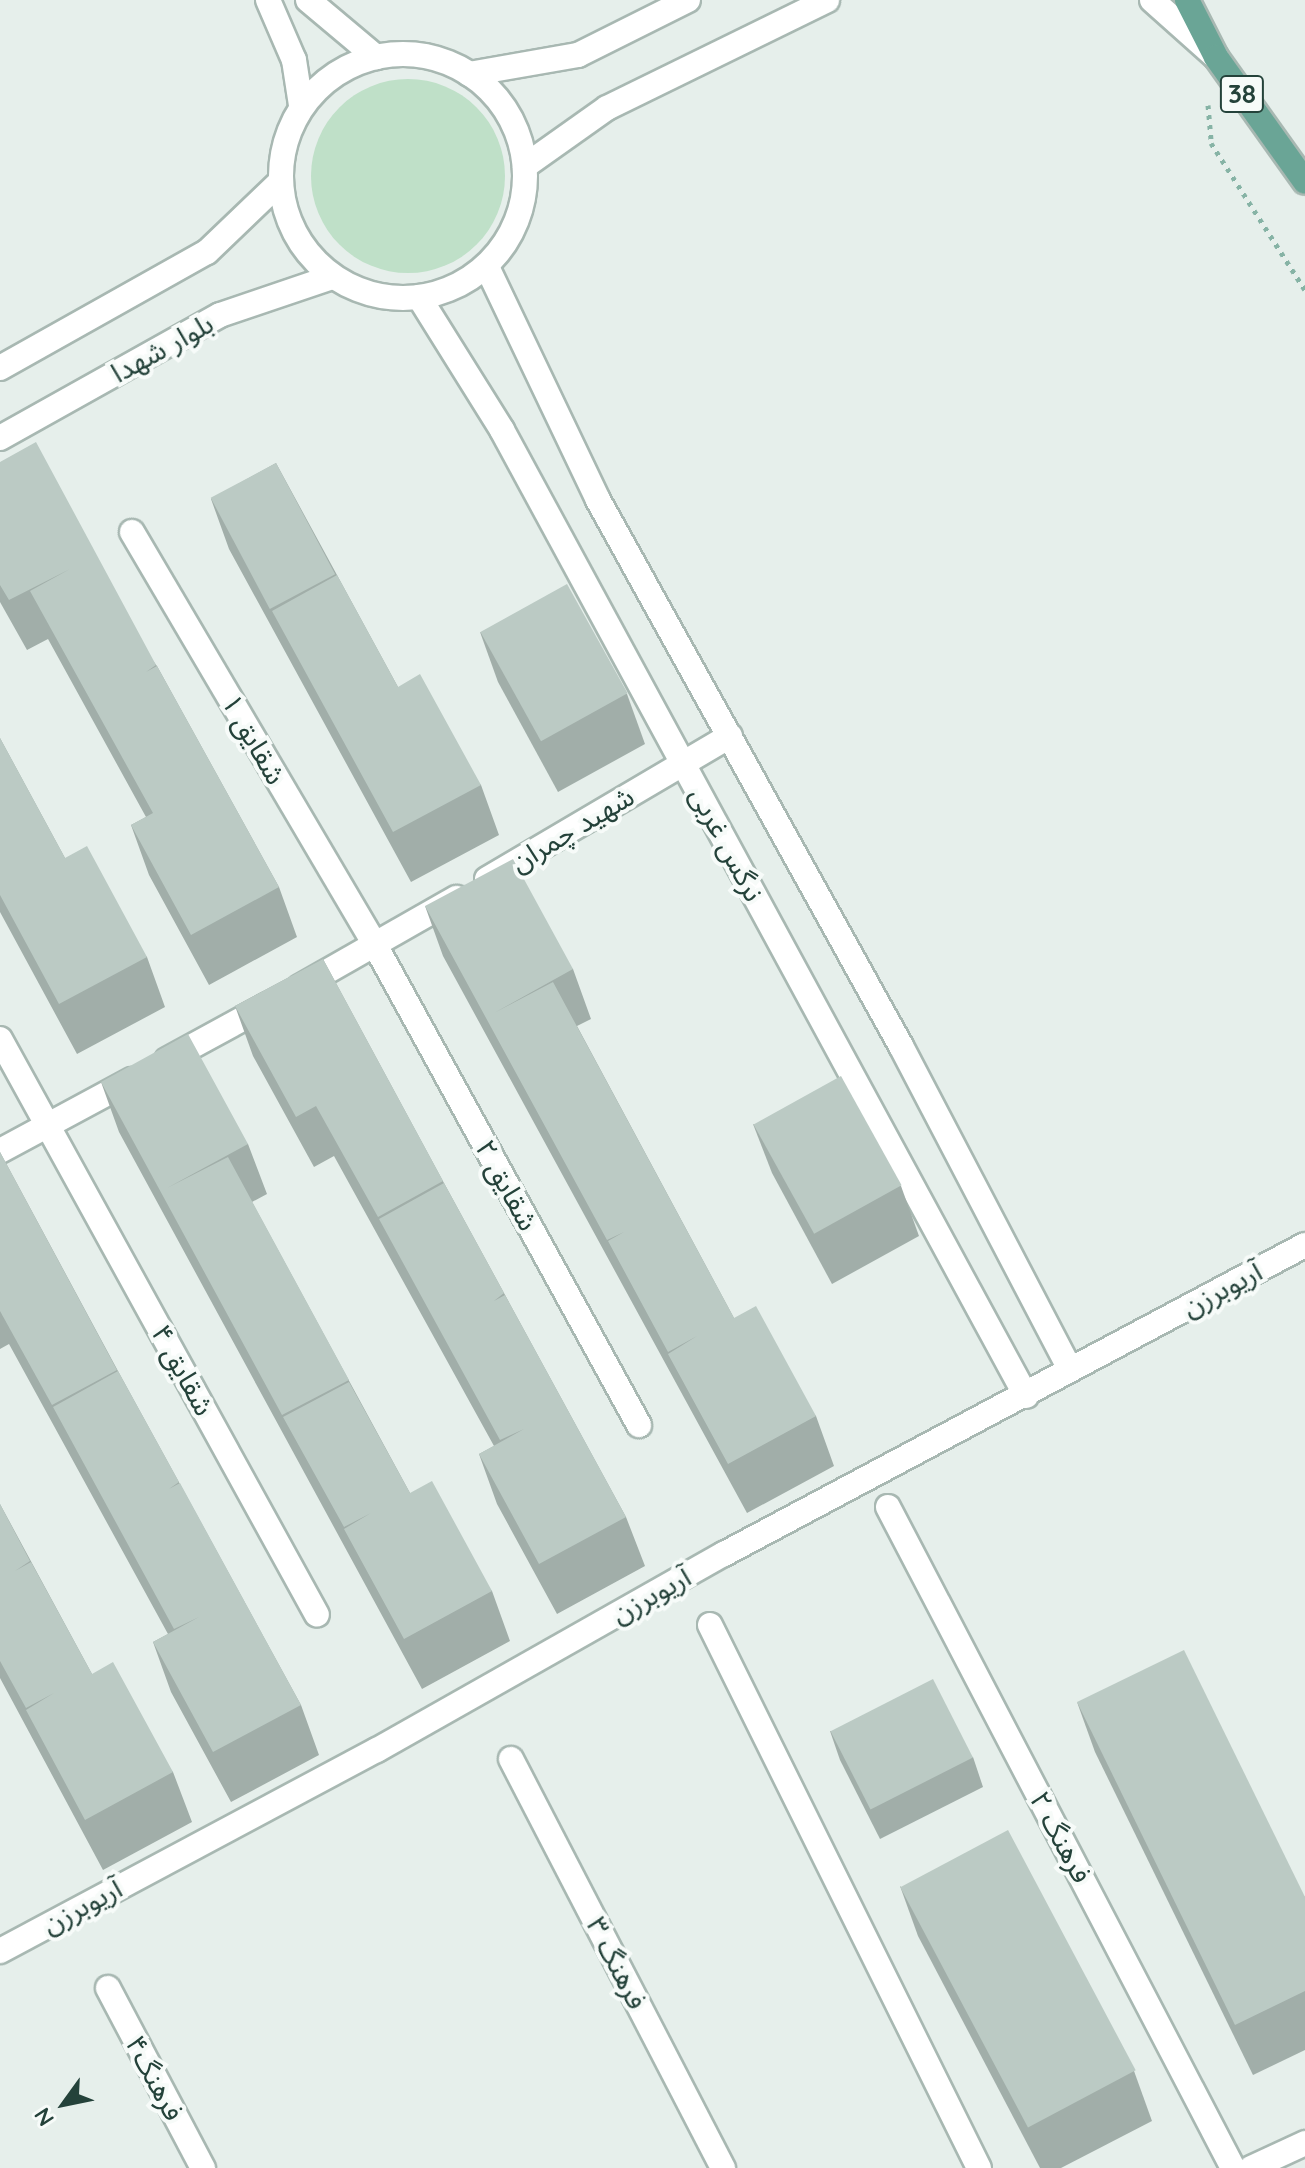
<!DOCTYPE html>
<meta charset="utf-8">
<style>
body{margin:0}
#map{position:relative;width:1305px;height:2168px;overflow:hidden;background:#e6efeb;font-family:Quicksand,"Noto Sans Arabic",sans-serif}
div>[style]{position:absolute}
.green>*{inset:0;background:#bfe0c8}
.round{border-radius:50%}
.path>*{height:5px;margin-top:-2.5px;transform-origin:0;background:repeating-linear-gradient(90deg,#86b3a5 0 4px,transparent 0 10px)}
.roads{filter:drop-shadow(2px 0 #a8b8b2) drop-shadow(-2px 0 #a8b8b2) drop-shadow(0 2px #a8b8b2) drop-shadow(0 -2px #a8b8b2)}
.minor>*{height:24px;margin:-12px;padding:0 12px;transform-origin:12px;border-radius:12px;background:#fff}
.minor>.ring{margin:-12px;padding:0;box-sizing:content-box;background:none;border:24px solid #fff;border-radius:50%}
.major>*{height:24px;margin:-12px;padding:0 12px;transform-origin:12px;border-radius:12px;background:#6aa596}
.wall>*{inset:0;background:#a1aea9}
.building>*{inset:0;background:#bbcac4;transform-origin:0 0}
span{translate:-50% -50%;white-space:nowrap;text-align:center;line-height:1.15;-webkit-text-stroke:8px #f7fbf9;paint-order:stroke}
.shield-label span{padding:2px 6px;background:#f7fbf9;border:2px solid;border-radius:6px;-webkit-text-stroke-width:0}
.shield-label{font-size:26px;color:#24423a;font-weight:700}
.street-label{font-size:28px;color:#24423a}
.north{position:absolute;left:24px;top:2064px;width:80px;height:80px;-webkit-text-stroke:6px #f7fbf9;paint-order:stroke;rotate:237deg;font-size:22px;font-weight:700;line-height:32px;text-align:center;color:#24423a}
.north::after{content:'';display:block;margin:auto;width:28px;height:36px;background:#24423a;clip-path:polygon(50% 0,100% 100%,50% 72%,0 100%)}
</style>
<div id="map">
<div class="green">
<i class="round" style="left:311px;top:79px;width:194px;height:194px"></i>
</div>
<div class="path">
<i style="left:1208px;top:105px;width:38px;rotate:85deg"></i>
<i style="left:1211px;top:143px;width:174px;rotate:57.4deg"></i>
</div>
<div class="roads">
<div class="minor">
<i style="left:268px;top:0;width:65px;rotate:66.6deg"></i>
<i style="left:294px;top:60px;width:46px;rotate:81.2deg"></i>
<i style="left:308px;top:0;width:89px;rotate:40deg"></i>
<i style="left:1152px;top:0;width:86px;rotate:41.7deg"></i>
<i class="ring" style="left:281px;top:54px;width:220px;height:220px"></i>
<i style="left:469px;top:74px;width:111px;rotate:-9.9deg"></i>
<i style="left:578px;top:55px;width:123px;rotate:-26.6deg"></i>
<i style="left:525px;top:166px;width:100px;rotate:-35.3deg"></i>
<i style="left:607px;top:108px;width:245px;rotate:-26.1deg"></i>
<i style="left:487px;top:267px;width:258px;rotate:64.5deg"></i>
<i style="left:598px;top:500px;width:624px;rotate:60.97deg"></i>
<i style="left:901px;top:1046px;width:365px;rotate:62.4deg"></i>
<i style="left:419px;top:297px;width:157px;rotate:58deg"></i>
<i style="left:502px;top:430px;width:1099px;rotate:61.52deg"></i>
<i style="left:0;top:368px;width:237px;rotate:-29.3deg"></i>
<i style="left:207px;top:252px;width:101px;rotate:-43.8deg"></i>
<i style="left:0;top:438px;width:252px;rotate:-29.2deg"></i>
<i style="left:220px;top:315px;width:118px;rotate:-18.7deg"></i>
<i style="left:132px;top:532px;width:479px;rotate:59.5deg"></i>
<i style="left:375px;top:945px;width:548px;rotate:61.19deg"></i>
<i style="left:487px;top:879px;width:282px;rotate:-30.5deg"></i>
<i style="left:300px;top:987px;width:180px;rotate:-29.7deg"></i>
<i style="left:0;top:1039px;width:657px;rotate:61.17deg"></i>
<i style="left:167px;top:1060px;width:115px;rotate:-28.6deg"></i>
<i style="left:0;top:1151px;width:150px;rotate:-28.3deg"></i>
<i style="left:888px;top:1507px;width:746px;rotate:62.44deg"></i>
<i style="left:710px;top:1625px;width:606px;rotate:63.65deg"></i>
<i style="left:511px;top:1759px;width:461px;rotate:62.6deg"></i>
<i style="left:0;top:1951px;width:427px;rotate:-28.1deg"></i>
<i style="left:377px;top:1750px;width:399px;rotate:-29.5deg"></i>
<i style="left:724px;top:1554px;width:658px;rotate:-28.01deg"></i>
<i style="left:108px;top:1988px;width:204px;rotate:62.2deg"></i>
<i style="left:1251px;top:2168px;width:60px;rotate:-24.8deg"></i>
</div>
<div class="major">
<i style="left:1187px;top:0;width:64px;rotate:63deg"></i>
<i style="left:1216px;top:57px;width:153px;rotate:54.5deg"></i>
</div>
</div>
<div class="wall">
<i style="clip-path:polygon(0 462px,157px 666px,279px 887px,297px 937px,209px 985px,149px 875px,131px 825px,146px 817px,48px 639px,27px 650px,0 602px)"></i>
<i style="clip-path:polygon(276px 463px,398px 687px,481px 785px,499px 835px,411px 882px,229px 549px,211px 499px)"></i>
<i style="clip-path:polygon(480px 632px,627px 694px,645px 744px,558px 792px,498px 682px)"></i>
<i style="clip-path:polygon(0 738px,65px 858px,147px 957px,165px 1007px,77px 1054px,0 912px)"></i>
<i style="clip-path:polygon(425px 906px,573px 969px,591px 1019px,577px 1026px,734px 1318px,816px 1416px,834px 1466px,747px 1513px,443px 956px)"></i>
<i style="clip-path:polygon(323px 959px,444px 1183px,626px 1517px,645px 1566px,557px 1614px,497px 1504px,479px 1454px,494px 1446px,334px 1156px,314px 1167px,253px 1056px,235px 1006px)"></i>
<i style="clip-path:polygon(101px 1082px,248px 1144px,267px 1194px,252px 1202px,410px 1493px,492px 1591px,510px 1641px,422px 1689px,119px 1132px)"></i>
<i style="clip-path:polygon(753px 1124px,901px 1186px,919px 1236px,832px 1284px,772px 1173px)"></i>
<i style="clip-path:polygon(0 1152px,118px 1371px,301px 1705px,319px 1755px,231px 1802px,171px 1692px,153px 1642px,168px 1634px,9px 1344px,0 1349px)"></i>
<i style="clip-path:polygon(0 1504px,92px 1674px,173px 1772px,192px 1822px,103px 1870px,0 1678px)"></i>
<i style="clip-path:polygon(1077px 1702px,1305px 1897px,1305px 2050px,1253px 2075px,1095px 1752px)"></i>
<i style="clip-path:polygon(830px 1731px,973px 1757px,983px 1787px,880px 1839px,840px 1760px)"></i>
<i style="clip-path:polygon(900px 1886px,1134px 2071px,1152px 2121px,1061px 2168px,1040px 2168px,918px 1936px)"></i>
</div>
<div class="building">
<i style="clip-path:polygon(36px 442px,156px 665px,146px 672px,157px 666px,279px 887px,191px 935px,131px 825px,153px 813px,30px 591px,70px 569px,9px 600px,0 585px,0 462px)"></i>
<i style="left:276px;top:463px;width:126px;height:74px;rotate:62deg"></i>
<i style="clip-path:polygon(337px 575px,398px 687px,420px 674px,481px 785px,393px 832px,272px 611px)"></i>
<i style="left:567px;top:584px;width:125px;height:99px;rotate:61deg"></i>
<i style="clip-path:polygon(0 738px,65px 858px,87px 846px,147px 957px,59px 1004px,0 895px)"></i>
<i style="clip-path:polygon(513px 859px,573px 969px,494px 1013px,553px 982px,734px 1318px,756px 1306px,816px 1416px,728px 1464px,668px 1354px,697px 1336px,668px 1352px,608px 1241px,624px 1232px,607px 1240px,425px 906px)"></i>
<i style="clip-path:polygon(323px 959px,443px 1181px,378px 1217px,316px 1106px,296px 1117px,235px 1006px)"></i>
<i style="clip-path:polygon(188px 1034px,248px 1144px,167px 1188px,228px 1157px,349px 1380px,282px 1415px,101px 1082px)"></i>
<i style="left:841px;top:1076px;width:125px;height:100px;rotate:61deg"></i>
<i style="clip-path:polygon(0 1152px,117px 1370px,52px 1405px,0 1311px)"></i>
<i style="clip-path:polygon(444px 1183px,504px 1293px,494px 1301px,505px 1295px,626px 1517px,539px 1564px,479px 1454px,524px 1429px,500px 1440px,379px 1219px)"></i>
<i style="clip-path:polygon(118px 1371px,179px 1482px,169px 1489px,180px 1483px,301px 1705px,213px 1752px,153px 1642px,199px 1617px,174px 1629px,53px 1407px)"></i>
<i style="clip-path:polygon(349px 1382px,410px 1493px,432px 1481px,492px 1591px,404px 1639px,344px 1529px,371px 1513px,344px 1527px,283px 1417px)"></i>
<i style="clip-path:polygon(0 1504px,30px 1561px,15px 1571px,31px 1562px,92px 1674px,113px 1662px,173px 1772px,85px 1820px,26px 1710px,54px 1693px,26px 1708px,0 1661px)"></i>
<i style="clip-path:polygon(1184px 1650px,1305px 1897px,1305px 1991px,1235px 2025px,1077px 1702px)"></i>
<i style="left:933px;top:1679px;width:88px;height:115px;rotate:63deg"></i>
<i style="left:1008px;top:1830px;width:272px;height:122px;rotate:62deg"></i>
</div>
<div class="shield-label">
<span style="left:1242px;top:94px">38</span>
</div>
<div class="street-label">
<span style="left:162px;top:348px;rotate:-29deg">بلوار شهدا</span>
<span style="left:254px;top:739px;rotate:60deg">شقایق ۱</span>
<span style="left:572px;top:829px;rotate:-31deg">شهید چمران</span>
<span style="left:727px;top:844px;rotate:62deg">نرگس غربی</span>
<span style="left:507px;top:1185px;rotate:61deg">شقایق ۲</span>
<span style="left:1222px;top:1289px;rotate:-28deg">آریوبرزن</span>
<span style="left:183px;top:1370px;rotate:61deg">شقایق ۴</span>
<span style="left:651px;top:1595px;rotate:-29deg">آریوبرزن</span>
<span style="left:1061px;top:1837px;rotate:62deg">فرهنگ ۲</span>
<span style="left:82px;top:1906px;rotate:-28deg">آریوبرزن</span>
<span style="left:617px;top:1963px;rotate:63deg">فرهنگ ۳</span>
<span style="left:155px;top:2078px;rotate:62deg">فرهنگ۴</span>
</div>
<div class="north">N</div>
</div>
